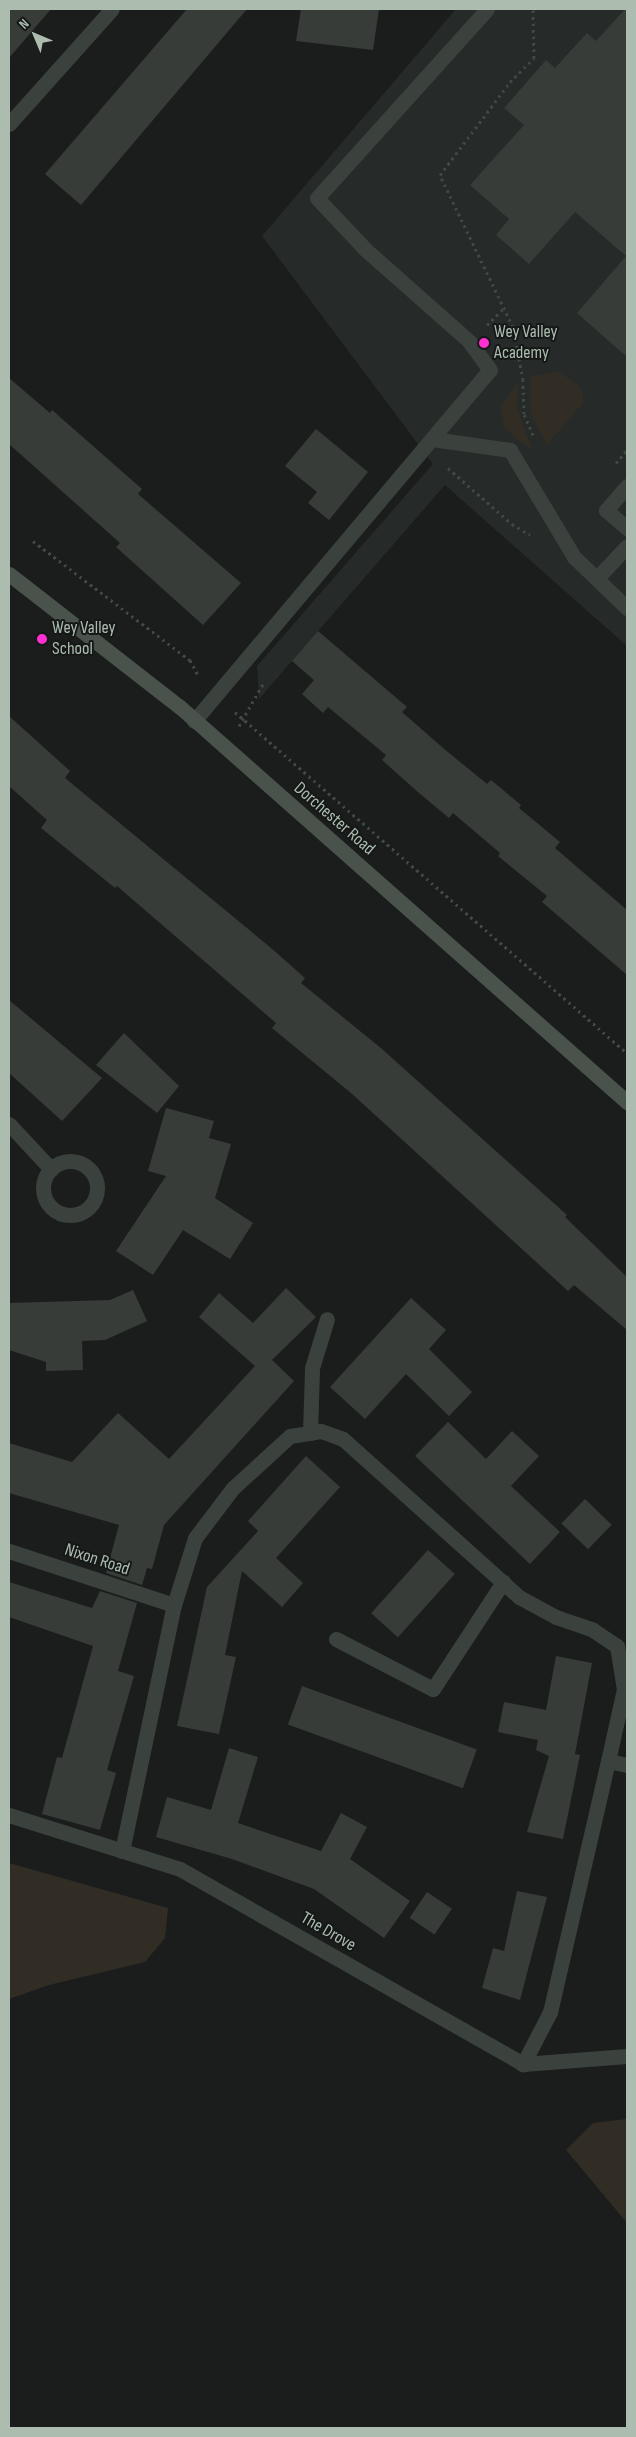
<!DOCTYPE html>
<style>
body{margin:0}
#map{position:relative;width:636px;height:2437px;overflow:hidden;background:#1a1d1c;font-family:"Sofia Sans Condensed",sans-serif}
div>[style]{position:absolute}
.built>*{inset:0;background:#262a28}
.green>*{inset:0;background:#312d25}
.building>*{inset:0;background:#373c39;transform-origin:0 0}
.path>*{height:3px;margin-top:-1.5px;transform-origin:0;background:repeating-linear-gradient(90deg,#414943 0 2.5px,transparent 0 6.5px)}
.service>*{height:15px;margin:-7.5px;padding:0 7.5px;transform-origin:7.5px;border-radius:7.5px;background:#3b423e}
.minor>*{height:15px;margin:-7.5px;padding:0 7.5px;transform-origin:7.5px;border-radius:7.5px;background:#3b423e}
.minor>.ring{margin:-7.5px;padding:0;box-sizing:content-box;background:none;border:15px solid #3b423e;border-radius:50%}
.secondary>*{height:15px;margin:-7.5px;padding:0 7.5px;transform-origin:7.5px;border-radius:7.5px;background:#49534c}
.dots>*{width:14px;height:14px;translate:-50% -50%;box-sizing:border-box;border:2px solid #151817;border-radius:50%}
span{translate:-50% -50%;white-space:nowrap;text-align:center;line-height:1.15;-webkit-text-stroke:4px #151817;paint-order:stroke}
.poi-label{font-size:18px;color:#acbdb0}
.left{translate:0 -50%;text-align:left}
.street-label{font-size:18px;color:#acbdb0}
.frame{position:absolute;inset:0;border:10px solid #acbdb0;pointer-events:none}
.north{position:absolute;left:10px;top:10px;width:50px;height:50px;-webkit-text-stroke:4px #151817;paint-order:stroke;rotate:315deg;font-size:14px;font-weight:700;line-height:20px;text-align:center;color:#acbdb0}
.north::after{content:'';display:block;margin:auto;width:18px;height:22px;background:#acbdb0;clip-path:polygon(50% 0,100% 100%,50% 72%,0 100%)}
</style>
<div id="map">
<div class="built">
<i style="clip-path:polygon(456px 9px,627px 9px,627px 646px,445px 485px,259px 699px,257px 666px,433px 464px,262px 236px)"></i>
</div>
<div class="green">
<i style="clip-path:polygon(558px 371px,578px 385px,583px 395px,583px 403px,547px 445px,531px 414px,530px 377px)"></i>
<i style="clip-path:polygon(518px 382px,517px 408px,533px 451px,512px 435px,504px 426px,502px 416px,500px 407px)"></i>
<i style="clip-path:polygon(9px 1863px,168px 1908px,165px 1938px,145px 1962px,49px 1985px,9px 1999px)"></i>
<i style="clip-path:polygon(627px 2119px,627px 2223px,566px 2150px,593px 2123px)"></i>
</div>
<div class="building">
<i style="clip-path:polygon(9px 9px,51px 9px,9px 58px)"></i>
<i style="clip-path:polygon(187px 9px,247px 9px,81px 205px,45px 174px)"></i>
<i style="clip-path:polygon(301px 9px,379px 9px,373px 50px,296px 41px)"></i>
<i style="clip-path:polygon(625px 9px,627px 9px,627px 357px,577px 313px,626px 256px,575px 212px,529px 264px,496px 235px,509px 219px,470px 185px,524px 125px,504px 108px,546px 60px,555px 68px,587px 33px,596px 41px)"></i>
<i style="clip-path:polygon(9px 378px,50px 413px,52px 410px,142px 489px,138px 494px,241px 583px,203px 625px,116px 547px,120px 543px,9px 444px)"></i>
<i style="clip-path:polygon(316px 429px,368px 472px,329px 520px,308px 503px,317px 492px,285px 466px)"></i>
<i style="clip-path:polygon(318px 631px,407px 707px,402px 712px,443px 748px,487px 784px,491px 780px,521px 805px,519px 808px,560px 842px,555px 848px,627px 910px,627px 975px,542px 902px,547px 896px,498px 856px,500px 853px,453px 813px,449px 818px,419px 793px,382px 760px,386px 755px,328px 707px,323px 713px,302px 694px,314px 680px,292px 661px)"></i>
<i style="clip-path:polygon(9px 716px,70px 771px,65px 778px,271px 948px,305px 978px,301px 983px,382px 1049px,567px 1215px,565px 1217px,627px 1277px,627px 1330px,574px 1285px,568px 1291px,351px 1093px,272px 1028px,276px 1023px,117px 886px,115px 888px,41px 828px,47px 820px,9px 786px)"></i>
<i style="clip-path:polygon(9px 1000px,102px 1078px,62px 1121px,9px 1073px)"></i>
<i style="clip-path:polygon(124px 1033px,179px 1086px,157px 1113px,96px 1065px)"></i>
<i style="clip-path:polygon(166px 1108px,214px 1121px,209px 1138px,231px 1144px,215px 1198px,253px 1223px,230px 1259px,183px 1230px,153px 1275px,116px 1251px,166px 1176px,148px 1171px)"></i>
<i style="clip-path:polygon(286px 1288px,316px 1317px,272px 1360px,294px 1381px,164px 1525px,152px 1569px,147px 1568px,142px 1585px,106px 1573px,119px 1525px,9px 1493px,9px 1443px,72px 1462px,118px 1413px,169px 1459px,255px 1366px,199px 1317px,219px 1293px,253px 1323px)"></i>
<i style="clip-path:polygon(133px 1290px,147px 1321px,105px 1340px,82px 1341px,83px 1370px,46px 1371px,46px 1362px,9px 1350px,9px 1303px,110px 1300px)"></i>
<i style="clip-path:polygon(411px 1298px,446px 1330px,429px 1349px,472px 1392px,449px 1416px,406px 1374px,365px 1419px,330px 1387px)"></i>
<i style="clip-path:polygon(448px 1422px,486px 1459px,512px 1431px,539px 1456px,511px 1486px,560px 1532px,530px 1564px,415px 1456px)"></i>
<i style="clip-path:polygon(306px 1456px,340px 1487px,276px 1558px,303px 1583px,282px 1607px,242px 1571px,225px 1655px,236px 1657px,219px 1734px,177px 1726px,207px 1587px,258px 1531px,248px 1521px)"></i>
<i style="left:585px;top:1499px;width:37px;height:34px;rotate:44deg"></i>
<i style="left:428px;top:1550px;width:36px;height:85px;rotate:42deg"></i>
<i style="clip-path:polygon(9px 1582px,92px 1608px,100px 1591px,137px 1603px,118px 1671px,134px 1676px,107px 1770px,116px 1773px,100px 1830px,42px 1814px,57px 1757px,62px 1758px,93px 1646px,9px 1617px)"></i>
<i style="clip-path:polygon(556px 1656px,592px 1663px,575px 1754px,580px 1755px,563px 1839px,527px 1832px,549px 1756px,536px 1750px,538px 1740px,498px 1732px,504px 1702px,546px 1710px)"></i>
<i style="left:302px;top:1686px;width:186px;height:41px;rotate:20deg"></i>
<i style="clip-path:polygon(229px 1748px,258px 1757px,238px 1823px,321px 1851px,341px 1813px,367px 1827px,350px 1859px,410px 1901px,384px 1938px,314px 1889px,232px 1859px,156px 1837px,167px 1797px,211px 1810px)"></i>
<i style="clip-path:polygon(517px 1891px,547px 1897px,520px 2000px,482px 1988px,493px 1948px,504px 1951px)"></i>
<i style="left:427px;top:1892px;width:30px;height:31px;rotate:34deg"></i>
</div>
<div class="path">
<i style="left:487px;top:325px;width:24px;rotate:-45deg"></i>
<i style="left:533px;top:435px;width:23px;rotate:-113deg"></i>
<i style="left:524px;top:414px;width:34px;rotate:-92deg"></i>
<i style="left:523px;top:380px;width:54px;rotate:-100.7deg"></i>
<i style="left:513px;top:327px;width:169px;rotate:-115.7deg"></i>
<i style="left:440px;top:175px;width:116px;rotate:-53deg"></i>
<i style="left:510px;top:82px;width:34px;rotate:-45deg"></i>
<i style="left:534px;top:58px;width:49px;rotate:-91.2deg"></i>
<i style="left:616px;top:463px;width:17px;rotate:-50deg"></i>
<i style="left:448px;top:468px;width:85px;rotate:41.2deg"></i>
<i style="left:512px;top:524px;width:21px;rotate:31deg"></i>
<i style="left:33px;top:541px;width:197px;rotate:37.2deg"></i>
<i style="left:190px;top:660px;width:19px;rotate:62deg"></i>
<i style="left:235px;top:712px;width:520px;rotate:41.02deg"></i>
<i style="left:239px;top:726px;width:51px;rotate:-60.4deg"></i>
</div>
<div class="service">
<i style="left:432px;top:439px;width:79px;rotate:8deg"></i>
<i style="left:510px;top:450px;width:125px;rotate:59.1deg"></i>
<i style="left:574px;top:557px;width:74px;rotate:43.9deg"></i>
<i style="left:627px;top:486px;width:32px;rotate:131deg"></i>
<i style="left:606px;top:510px;width:28px;rotate:41deg"></i>
<i style="left:597px;top:578px;width:44px;rotate:-46.8deg"></i>
<i style="left:194px;top:721px;width:459px;rotate:-49.9deg"></i>
<i style="left:490px;top:370px;width:34px;rotate:-126deg"></i>
<i style="left:470px;top:342px;width:139px;rotate:-138.5deg"></i>
<i style="left:366px;top:250px;width:71px;rotate:-133.3deg"></i>
<i style="left:317px;top:198px;width:254px;rotate:-48deg"></i>
</div>
<div class="minor">
<i style="left:9px;top:124px;width:154px;rotate:-48.2deg"></i>
<i style="left:9px;top:1124px;width:62px;rotate:47deg"></i>
<i class="ring" style="left:43px;top:1161px;width:39px;height:39px"></i>
<i style="left:310px;top:1433px;width:65px;rotate:-88.2deg"></i>
<i style="left:312px;top:1368px;width:51px;rotate:-73deg"></i>
<i style="left:9px;top:1551px;width:174px;rotate:18.1deg"></i>
<i style="left:336px;top:1639px;width:109px;rotate:27.3deg"></i>
<i style="left:433px;top:1689px;width:128px;rotate:-56.8deg"></i>
<i style="left:608px;top:1761px;width:19px;rotate:12deg"></i>
<i style="left:9px;top:1815px;width:179px;rotate:17.5deg"></i>
<i style="left:180px;top:1869px;width:395px;rotate:29.6deg"></i>
<i style="left:523px;top:2064px;width:104px;rotate:-4.4deg"></i>
<i style="left:122px;top:1851px;width:251px;rotate:-78.1deg"></i>
<i style="left:174px;top:1605px;width:70px;rotate:-72.6deg"></i>
<i style="left:195px;top:1538px;width:63px;rotate:-52.8deg"></i>
<i style="left:233px;top:1488px;width:77px;rotate:-42.4deg"></i>
<i style="left:290px;top:1436px;width:31px;rotate:-9deg"></i>
<i style="left:321px;top:1431px;width:23px;rotate:20deg"></i>
<i style="left:343px;top:1439px;width:237px;rotate:41.9deg"></i>
<i style="left:519px;top:1597px;width:42px;rotate:28.4deg"></i>
<i style="left:556px;top:1617px;width:39px;rotate:19deg"></i>
<i style="left:593px;top:1630px;width:29px;rotate:34deg"></i>
<i style="left:617px;top:1646px;width:44px;rotate:80.8deg"></i>
<i style="left:624px;top:1689px;width:74px;rotate:102.5deg"></i>
<i style="left:608px;top:1761px;width:258px;rotate:103deg"></i>
<i style="left:550px;top:2012px;width:59px;rotate:117.4deg"></i>
</div>
<div class="secondary">
<i style="left:9px;top:574px;width:217px;rotate:37.9deg"></i>
<i style="left:180px;top:707px;width:597px;rotate:41.47deg"></i>
</div>
<div class="dots">
<i style="left:484px;top:343px;background:#ff30d2"></i>
<i style="left:42px;top:639px;background:#ff30d2"></i>
</div>
<div class="poi-label">
<span class="left" style="left:494px;top:343px">Wey Valley<br>Academy</span>
<span class="left" style="left:52px;top:639px">Wey Valley<br>School</span>
</div>
<div class="street-label">
<span style="left:334px;top:819px;rotate:41deg">Dorchester Road</span>
<span style="left:97px;top:1560px;rotate:18deg">Nixon Road</span>
<span style="left:328px;top:1932px;rotate:30deg">The Drove</span>
</div>
<div class="frame"></div>
<div class="north">N</div>
</div>
